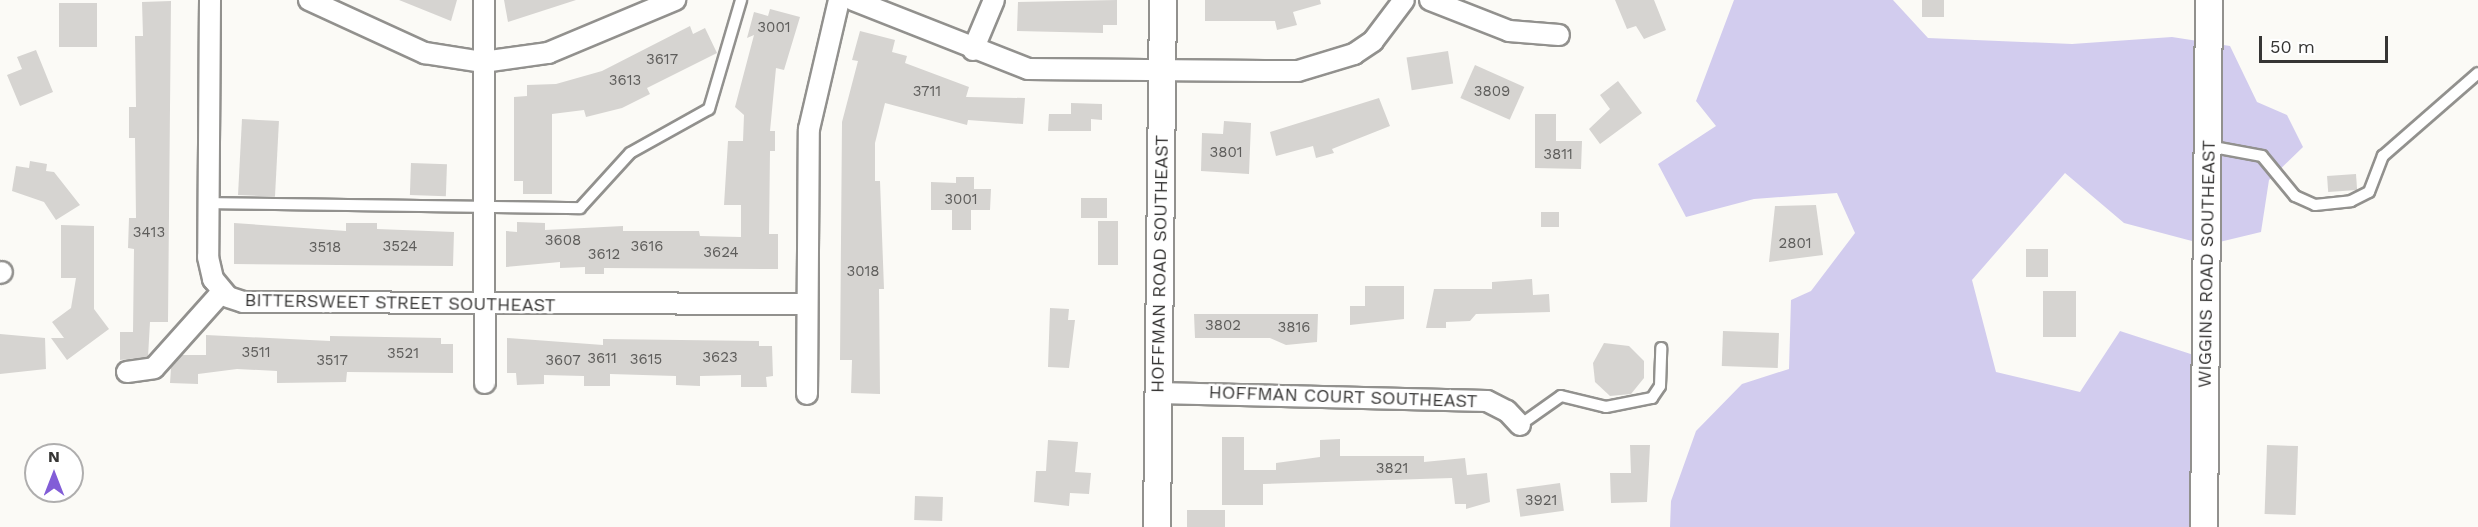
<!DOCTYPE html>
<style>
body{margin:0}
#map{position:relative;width:2478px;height:527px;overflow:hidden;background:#fbfaf6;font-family:"Work Sans",sans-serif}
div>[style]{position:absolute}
.green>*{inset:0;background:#d2ccee}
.building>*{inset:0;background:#d6d4d1;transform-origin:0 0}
.roads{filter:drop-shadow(2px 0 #92918e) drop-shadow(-2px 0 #92918e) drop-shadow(0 2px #92918e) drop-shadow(0 -2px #92918e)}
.service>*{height:10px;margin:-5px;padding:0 5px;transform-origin:5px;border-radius:5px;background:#fff}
.minor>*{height:20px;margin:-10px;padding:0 10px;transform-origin:10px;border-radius:10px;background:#fff}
.tertiary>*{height:26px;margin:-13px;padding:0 13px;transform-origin:13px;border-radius:13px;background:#fff}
span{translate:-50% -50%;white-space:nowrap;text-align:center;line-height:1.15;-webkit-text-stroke:4.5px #fff;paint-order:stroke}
.number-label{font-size:15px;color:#5e5d5b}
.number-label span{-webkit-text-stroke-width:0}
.street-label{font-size:18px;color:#363534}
.north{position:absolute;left:24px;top:443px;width:60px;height:60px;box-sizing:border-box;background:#fff;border:2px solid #afaeae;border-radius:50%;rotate:0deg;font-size:16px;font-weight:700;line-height:24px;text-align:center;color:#363534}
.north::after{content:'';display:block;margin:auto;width:21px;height:27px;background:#825dd7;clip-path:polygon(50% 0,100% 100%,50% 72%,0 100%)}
.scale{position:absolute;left:2259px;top:36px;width:129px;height:27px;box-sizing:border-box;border:3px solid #363534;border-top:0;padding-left:8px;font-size:18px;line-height:21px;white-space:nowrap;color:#363534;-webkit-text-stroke:4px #fff;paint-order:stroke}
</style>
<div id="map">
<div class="green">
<i style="clip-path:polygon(1734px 0,1893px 0,1928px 38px,2072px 44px,2172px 37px,2230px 46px,2257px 102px,2287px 115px,2303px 147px,2269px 180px,2261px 232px,2207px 245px,2124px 223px,2065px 173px,1972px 280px,1996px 372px,2080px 392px,2120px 331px,2206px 359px,2204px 527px,1670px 527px,1671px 501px,1696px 431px,1742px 384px,1789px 369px,1791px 300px,1811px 291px,1855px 233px,1837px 193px,1754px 199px,1686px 217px,1658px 164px,1716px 126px,1696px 101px)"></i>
</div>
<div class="building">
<i style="clip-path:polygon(399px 0,457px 0,451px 21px)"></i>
<i style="clip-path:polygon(504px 0,576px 0,508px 22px)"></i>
<i style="clip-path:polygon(1117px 0,1117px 25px,1103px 25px,1103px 33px,1017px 31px,1018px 2px)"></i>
<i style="clip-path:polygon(1205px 0,1320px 0,1321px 4px,1293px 12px,1297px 25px,1277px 30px,1275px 21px,1205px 21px)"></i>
<i style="clip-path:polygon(1615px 0,1654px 0,1666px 30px,1644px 39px,1636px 26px,1627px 29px)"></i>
<i style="left:1922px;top:0;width:22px;height:17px"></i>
<i style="clip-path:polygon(171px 1px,168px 322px,150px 322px,148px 357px,120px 360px,120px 332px,133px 332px,134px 249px,128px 248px,129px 218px,136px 218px,135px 138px,129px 138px,129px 107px,136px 107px,135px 36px,143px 36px,142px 2px)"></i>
<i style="left:59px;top:3px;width:38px;height:44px"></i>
<i style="clip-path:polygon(770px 9px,800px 17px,784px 70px,776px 68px,770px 131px,775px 131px,775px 151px,770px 151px,769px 234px,778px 234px,778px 269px,604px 268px,604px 274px,585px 274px,585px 267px,560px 268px,560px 262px,506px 267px,506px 231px,517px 232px,517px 222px,545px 223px,545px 230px,623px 226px,623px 231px,699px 231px,700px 236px,741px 237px,741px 205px,724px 205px,728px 141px,743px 141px,744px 115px,735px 107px,754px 35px,747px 38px,754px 12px,768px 16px)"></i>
<i style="clip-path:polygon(690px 26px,693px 34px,705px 28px,717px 53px,647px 88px,650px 94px,622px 108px,586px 117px,584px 110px,552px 114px,552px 194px,523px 194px,523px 181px,514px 181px,514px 97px,527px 96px,527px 85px,556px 84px,602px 71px)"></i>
<i style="clip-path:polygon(860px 31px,895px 40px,892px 52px,907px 56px,905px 63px,969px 87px,966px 97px,1025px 98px,1023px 124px,968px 120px,967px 125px,885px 103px,875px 143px,875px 181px,880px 181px,884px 289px,879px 289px,880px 394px,851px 393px,852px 360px,840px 360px,842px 122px,858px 61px,852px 60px)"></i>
<i style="clip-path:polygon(36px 50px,53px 92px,20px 106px,7px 75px,22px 69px,17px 57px)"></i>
<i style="left:1448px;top:51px;width:33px;height:42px;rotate:81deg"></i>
<i style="left:1475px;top:65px;width:54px;height:36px;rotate:24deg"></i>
<i style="clip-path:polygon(1618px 81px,1642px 113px,1600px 144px,1589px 129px,1610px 109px,1600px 95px)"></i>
<i style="clip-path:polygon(1379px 98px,1390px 126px,1332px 149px,1334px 153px,1316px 158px,1313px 146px,1276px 156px,1270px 132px)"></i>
<i style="clip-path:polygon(1071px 103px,1102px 104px,1102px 120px,1091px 119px,1091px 131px,1048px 131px,1049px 114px,1071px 114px)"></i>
<i style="clip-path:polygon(1535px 114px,1556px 114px,1556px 141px,1582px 141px,1581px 169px,1535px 168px)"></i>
<i style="left:242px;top:119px;width:37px;height:76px;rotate:3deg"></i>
<i style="clip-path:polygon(1224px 121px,1251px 123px,1249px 174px,1201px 171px,1202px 133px,1223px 134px)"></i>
<i style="clip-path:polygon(30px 161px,47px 164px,46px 171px,54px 172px,80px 205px,56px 220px,44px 202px,12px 191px,16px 166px,29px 168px)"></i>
<i style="left:411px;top:163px;width:36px;height:32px;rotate:2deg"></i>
<i style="left:2356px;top:174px;width:16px;height:29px;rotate:86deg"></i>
<i style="clip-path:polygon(956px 177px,974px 177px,974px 189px,991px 189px,990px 210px,971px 210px,971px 230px,952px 230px,952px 210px,931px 210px,931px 182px,956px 183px)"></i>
<i style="left:1107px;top:198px;width:20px;height:26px;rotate:90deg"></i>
<i style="clip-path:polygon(1816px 205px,1823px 255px,1769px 262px,1775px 206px)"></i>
<i style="left:1559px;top:212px;width:15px;height:18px;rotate:90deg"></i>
<i style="left:1098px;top:221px;width:20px;height:44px"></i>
<i style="clip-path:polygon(234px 223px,346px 231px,346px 223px,377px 223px,377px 229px,454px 232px,453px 266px,234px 264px)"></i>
<i style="clip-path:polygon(61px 225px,94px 226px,94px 309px,109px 329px,67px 360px,51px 338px,64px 338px,52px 322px,71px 308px,76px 278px,61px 278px)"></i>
<i style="left:2026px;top:249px;width:22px;height:28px"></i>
<i style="clip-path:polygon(1532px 279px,1533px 295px,1549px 294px,1550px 312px,1476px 314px,1470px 321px,1446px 322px,1446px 328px,1426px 328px,1434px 289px,1492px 289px,1492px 282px)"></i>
<i style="clip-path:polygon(1365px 286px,1404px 286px,1404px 319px,1350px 325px,1350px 306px,1365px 306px)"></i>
<i style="left:2043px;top:291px;width:33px;height:46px"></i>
<i style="clip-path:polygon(1050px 308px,1069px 309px,1068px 320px,1075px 320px,1069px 368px,1048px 367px)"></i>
<i style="clip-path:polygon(1194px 314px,1318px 314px,1317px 342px,1286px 345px,1270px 338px,1195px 338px)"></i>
<i style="left:1723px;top:331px;width:56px;height:35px;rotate:2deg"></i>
<i style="clip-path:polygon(0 334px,45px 338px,46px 369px,0 374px)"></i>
<i style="clip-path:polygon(206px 335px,330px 341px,330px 336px,441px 338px,441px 344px,453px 344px,453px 373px,347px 372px,346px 382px,277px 383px,277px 371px,237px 369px,198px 374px,198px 384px,170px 383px,171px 368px,182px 355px,206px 355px)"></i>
<i style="clip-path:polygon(507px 338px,603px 345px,603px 339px,759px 341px,759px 346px,772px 346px,773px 376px,766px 377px,767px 387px,741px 387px,741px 375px,700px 376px,700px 386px,676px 385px,676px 376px,610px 374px,610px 386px,584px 386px,584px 376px,544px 375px,544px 384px,517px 385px,516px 373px,507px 373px)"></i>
<i style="clip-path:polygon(1604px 343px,1629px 346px,1644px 361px,1644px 378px,1631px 394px,1610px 396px,1595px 382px,1593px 363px)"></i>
<i style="clip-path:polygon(1222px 437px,1244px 437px,1244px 470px,1276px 470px,1276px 463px,1320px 457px,1320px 440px,1340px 439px,1340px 456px,1424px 456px,1424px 462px,1465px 458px,1467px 475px,1487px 473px,1490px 502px,1466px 509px,1466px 504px,1455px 504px,1452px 478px,1263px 484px,1263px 505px,1222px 505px)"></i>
<i style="clip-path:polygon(1048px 440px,1078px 442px,1075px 472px,1091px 473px,1089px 494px,1070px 493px,1069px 506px,1034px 502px,1036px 471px,1046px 471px)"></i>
<i style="clip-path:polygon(1630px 445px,1650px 445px,1647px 502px,1611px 503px,1610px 473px,1631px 473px)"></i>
<i style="left:2267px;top:445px;width:31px;height:69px;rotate:2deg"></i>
<i style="left:1560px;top:483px;width:28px;height:44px;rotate:82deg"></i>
<i style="left:915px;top:496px;width:28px;height:24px;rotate:2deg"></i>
<i style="left:1187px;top:510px;width:38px;height:17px"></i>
</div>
<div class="roads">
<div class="service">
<i style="left:2208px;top:146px;width:55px;rotate:10.5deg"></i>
<i style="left:2262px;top:156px;width:52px;rotate:50.5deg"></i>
<i style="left:2295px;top:196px;width:22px;rotate:24deg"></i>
<i style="left:2315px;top:205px;width:36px;rotate:-6deg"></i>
<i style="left:2351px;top:201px;width:20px;rotate:-27deg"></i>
<i style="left:2369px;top:192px;width:39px;rotate:-69deg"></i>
<i style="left:2383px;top:156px;width:126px;rotate:-41.1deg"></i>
<i style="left:207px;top:203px;width:373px;rotate:0.8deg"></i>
<i style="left:580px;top:208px;width:74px;rotate:-47.7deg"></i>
<i style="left:630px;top:153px;width:90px;rotate:-29.1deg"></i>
<i style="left:709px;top:109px;width:114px;rotate:-73.6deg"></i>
<i style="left:1520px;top:425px;width:50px;rotate:-35.3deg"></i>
<i style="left:1561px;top:396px;width:46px;rotate:13.7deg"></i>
<i style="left:1606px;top:407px;width:47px;rotate:-11.1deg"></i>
<i style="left:1652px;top:398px;width:14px;rotate:-56deg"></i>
<i style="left:1660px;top:386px;width:38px;rotate:-88deg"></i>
</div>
<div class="minor">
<i style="left:210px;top:0;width:257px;rotate:90.4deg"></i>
<i style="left:208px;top:257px;width:23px;rotate:77deg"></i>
<i style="left:213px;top:279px;width:23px;rotate:50deg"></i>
<i style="left:228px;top:297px;width:16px;rotate:18deg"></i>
<i style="left:243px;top:302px;width:562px;rotate:0.2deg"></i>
<i style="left:309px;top:0;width:128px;rotate:24.6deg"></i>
<i style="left:425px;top:53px;width:59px;rotate:8.8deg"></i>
<i style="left:483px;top:62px;width:66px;rotate:-7.9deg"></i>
<i style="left:548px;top:53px;width:138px;rotate:-22.7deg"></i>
<i style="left:484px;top:0;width:383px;rotate:89.9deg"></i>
<i style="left:853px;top:0;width:188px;rotate:21.5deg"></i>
<i style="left:1028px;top:69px;width:237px;rotate:0.5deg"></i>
<i style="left:1265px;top:71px;width:33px"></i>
<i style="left:1298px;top:71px;width:59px;rotate:-16.9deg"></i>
<i style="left:1354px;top:54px;width:23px;rotate:-34deg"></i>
<i style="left:1373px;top:41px;width:51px;rotate:-52.9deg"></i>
<i style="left:1430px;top:0;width:85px;rotate:21.4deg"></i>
<i style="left:1509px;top:31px;width:50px;rotate:4.6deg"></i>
<i style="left:973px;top:50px;width:54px;rotate:-67.2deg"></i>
<i style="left:0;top:273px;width:2px;rotate:-27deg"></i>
<i style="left:127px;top:372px;width:27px;rotate:-8deg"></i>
<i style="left:154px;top:368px;width:102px;rotate:-48.2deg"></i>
<i style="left:1158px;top:393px;width:329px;rotate:1.4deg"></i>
<i style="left:1487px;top:401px;width:22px;rotate:27deg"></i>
<i style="left:1507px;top:411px;width:19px;rotate:47deg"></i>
<i style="left:807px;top:394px;width:265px;rotate:-89.6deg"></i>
<i style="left:809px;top:129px;width:132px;rotate:-76.9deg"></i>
</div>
<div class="tertiary">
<i style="left:1157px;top:527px;width:527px;rotate:-89.35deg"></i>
<i style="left:2204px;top:527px;width:527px;rotate:-89.46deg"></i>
</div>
</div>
<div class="number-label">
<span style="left:774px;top:28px">3001</span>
<span style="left:662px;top:60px">3617</span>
<span style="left:625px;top:81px">3613</span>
<span style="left:927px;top:92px">3711</span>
<span style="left:1492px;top:92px">3809</span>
<span style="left:1226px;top:153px">3801</span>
<span style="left:1558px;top:155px">3811</span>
<span style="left:961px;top:200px">3001</span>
<span style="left:149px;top:233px">3413</span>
<span style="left:563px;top:241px">3608</span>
<span style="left:1795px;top:244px">2801</span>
<span style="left:400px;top:247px">3524</span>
<span style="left:647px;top:247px">3616</span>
<span style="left:325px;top:248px">3518</span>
<span style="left:721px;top:253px">3624</span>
<span style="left:604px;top:255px">3612</span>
<span style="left:863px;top:272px">3018</span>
<span style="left:1223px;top:326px">3802</span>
<span style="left:1294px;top:328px">3816</span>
<span style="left:256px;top:353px">3511</span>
<span style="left:403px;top:354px">3521</span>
<span style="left:720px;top:358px">3623</span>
<span style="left:602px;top:359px">3611</span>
<span style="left:646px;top:360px">3615</span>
<span style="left:332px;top:361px">3517</span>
<span style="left:563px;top:361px">3607</span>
<span style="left:1392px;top:469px">3821</span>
<span style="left:1541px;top:501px">3921</span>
</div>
<div class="street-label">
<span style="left:1160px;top:264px;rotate:-89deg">HOFFMAN ROAD SOUTHEAST</span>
<span style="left:2207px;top:264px;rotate:-89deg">WIGGINS ROAD SOUTHEAST</span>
<span style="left:400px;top:303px;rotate:1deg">BITTERSWEET STREET SOUTHEAST</span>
<span style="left:1343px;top:397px;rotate:2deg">HOFFMAN COURT SOUTHEAST</span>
</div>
<div class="north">N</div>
<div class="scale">50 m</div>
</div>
